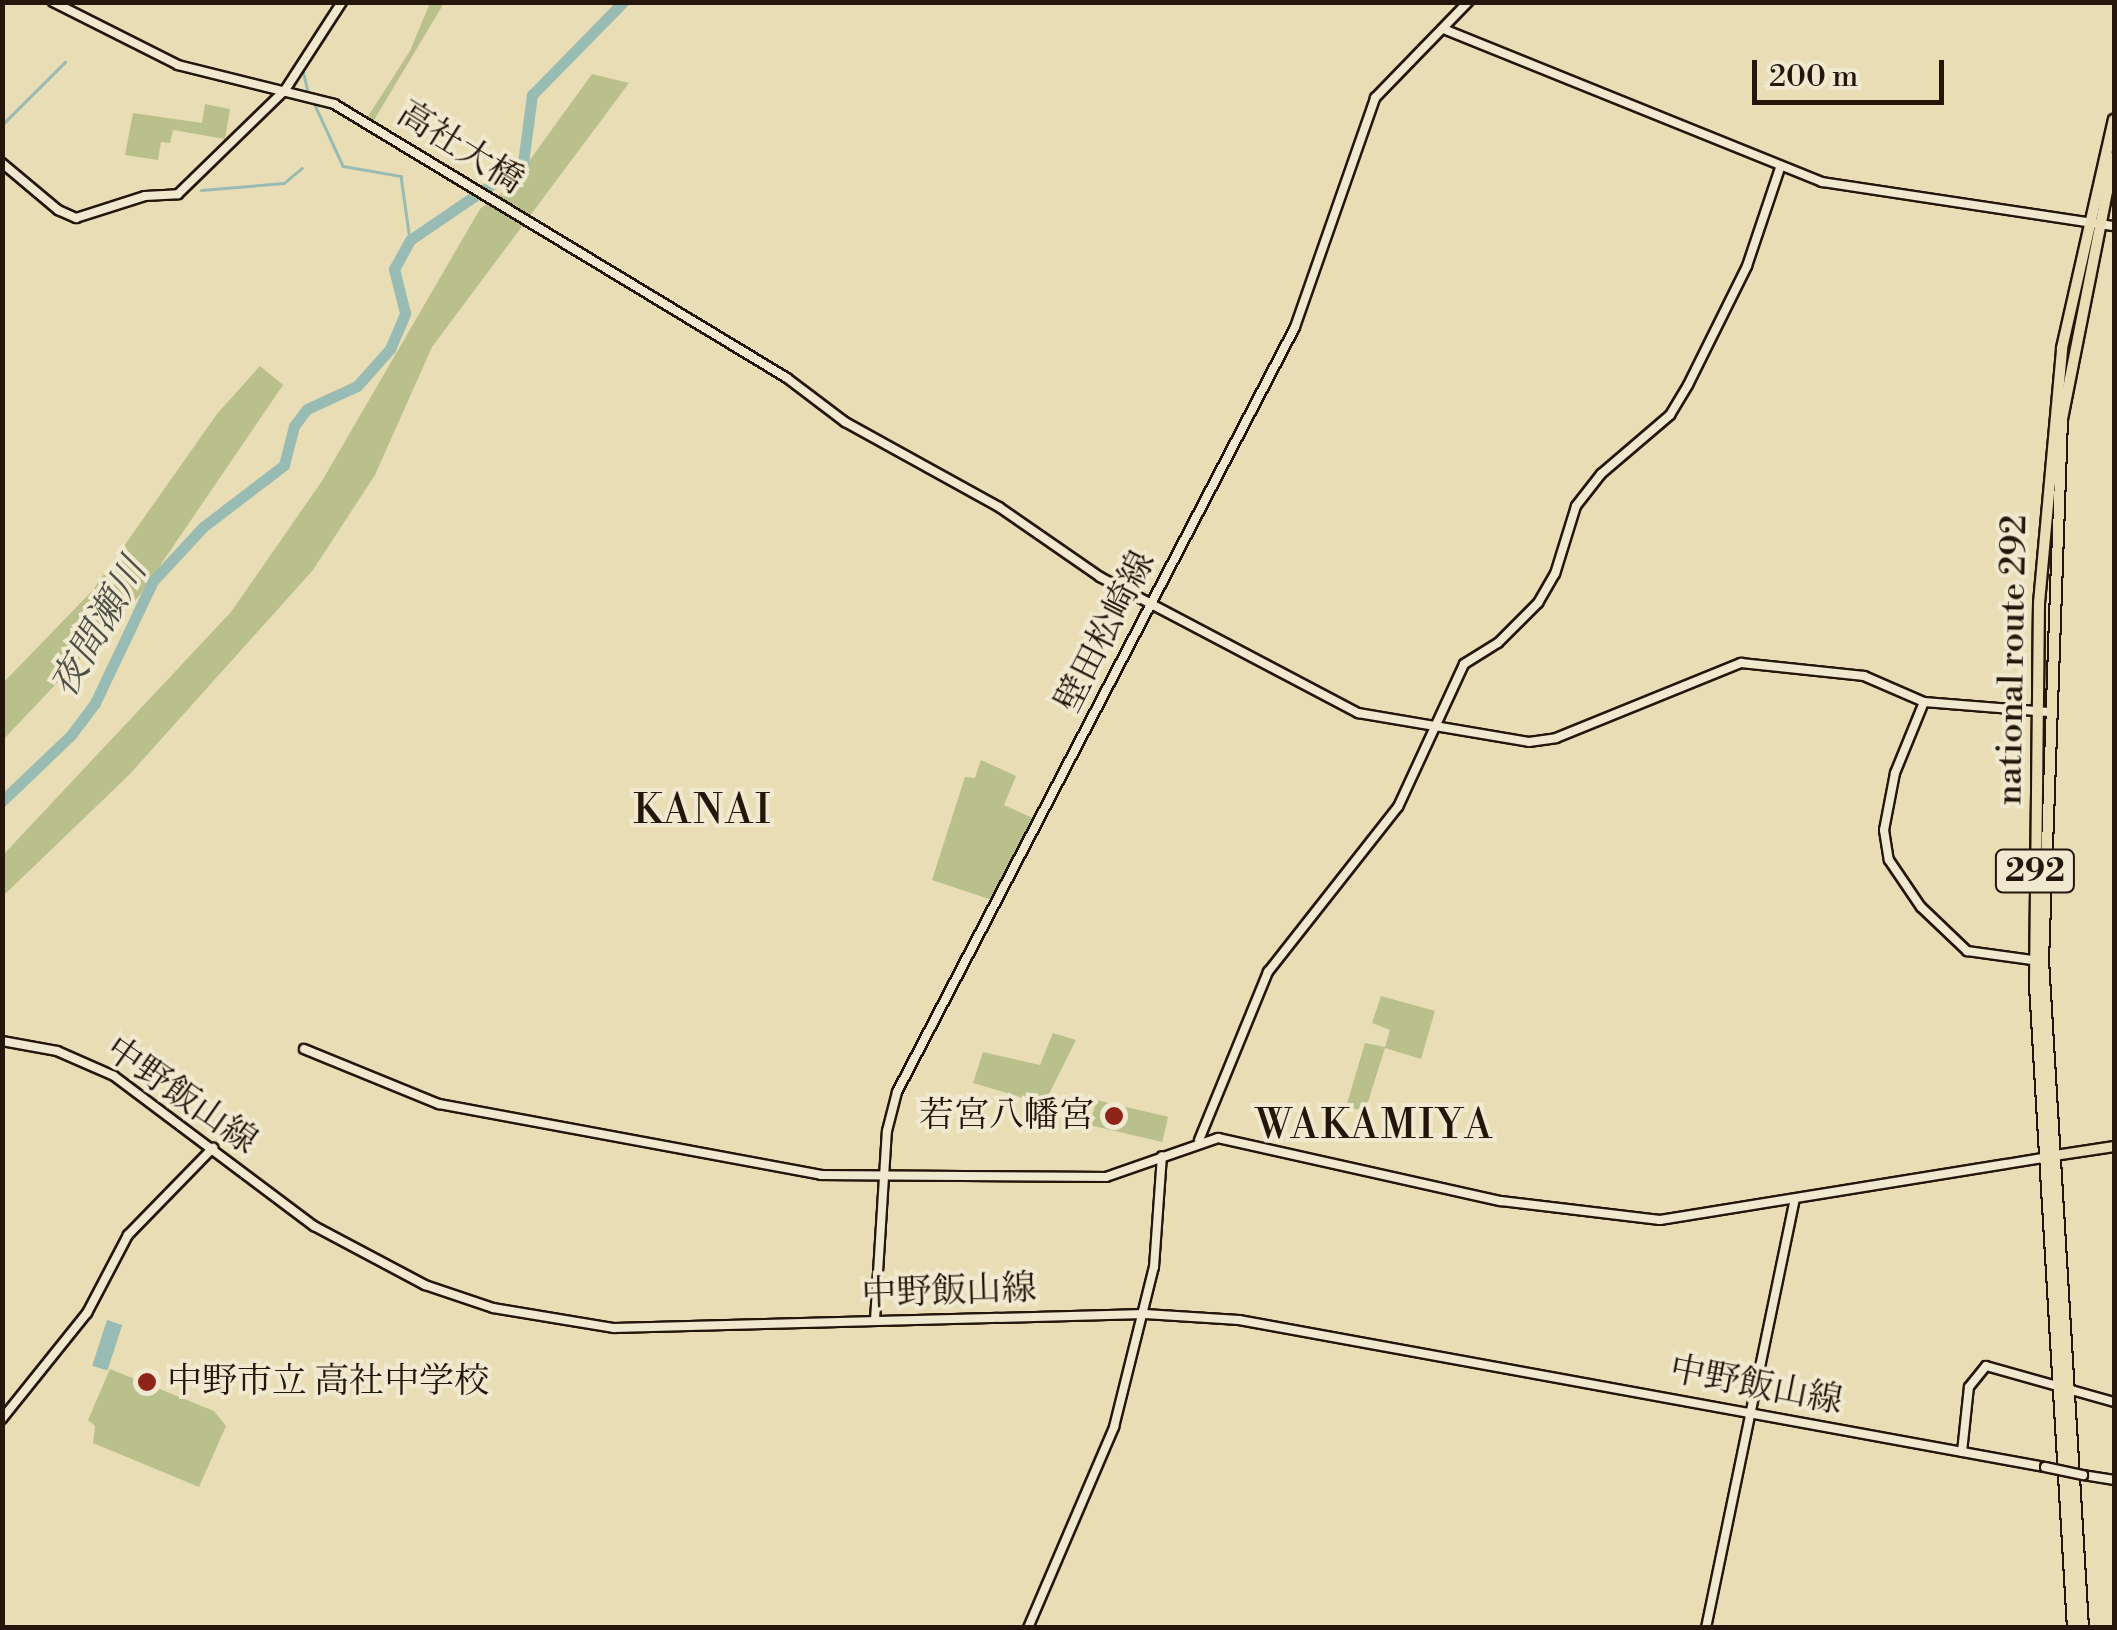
<!DOCTYPE html>
<meta charset="utf-8">
<style>
body{margin:0}
#map{position:relative;width:2117px;height:1630px;overflow:hidden;background:#e8ddb5;font-family:"Libre Bodoni","Noto Serif JP",serif}
div>[style]{position:absolute}
.green>*{inset:0;background:#b9c08b;transform-origin:0 0}
.water>*{inset:0;background:#98bbb3;transform-origin:0 0}
.stream>*{height:2.5px;margin:-1.25px;padding:0 1.25px;transform-origin:1.25px;border-radius:1.25px;background:#98bbb3}
.river>*{height:11px;margin:-5.5px;padding:0 5.5px;transform-origin:5.5px;border-radius:5.5px;background:#98bbb3}
.roads{filter:drop-shadow(2px 0 #25160c) drop-shadow(-2px 0 #25160c) drop-shadow(0 2px #25160c) drop-shadow(0 -2px #25160c)}
.secondary>*{height:8px;margin:-4px;padding:0 4px;transform-origin:4px;border-radius:4px;background:#f0e9cf}
.primary>*{height:9px;margin:-4.5px;padding:0 4.5px;transform-origin:4.5px;border-radius:4.5px;background:#e8ddb5}
.highway>*{height:10px;margin:-5px;padding:0 5px;transform-origin:5px;border-radius:5px;background:#e8ddb5}
.bridges{filter:drop-shadow(2px 0 #25160c) drop-shadow(-2px 0 #25160c) drop-shadow(0 2px #25160c) drop-shadow(0 -2px #25160c)}
.secondary-bridge>*{height:8px;margin:-4px;padding:0 4px;transform-origin:4px;border-radius:4px;background:#f0e9cf}
.dots>*{width:28px;height:28px;translate:-50% -50%;box-sizing:border-box;border:5px solid #f0e9cf;border-radius:50%}
span{translate:-50% -50%;white-space:nowrap;text-align:center;line-height:1.15;-webkit-text-stroke:8px #f0e9cf;paint-order:stroke}
.shield-label span{padding:2px 8px;background:#f0e9cf;border:2px solid;border-radius:8px;-webkit-text-stroke-width:0}
.shield-label{font-size:32px;color:#25160c;font-weight:700}
.street-label{font-size:35px;color:#25160c}
.poi-label{font-size:35px;color:#25160c}
.right{translate:-100% -50%;text-align:right}
.left{translate:0 -50%;text-align:left}
.water-label{font-size:38px;color:#4d5046;font-style:italic}
.quarter-label{font-size:40px;color:#25160c;letter-spacing:2.5px}
.frame{position:absolute;inset:0;border:5px solid #25160c;pointer-events:none}
.scale{position:absolute;left:1752px;top:60px;width:192px;height:45px;box-sizing:border-box;border:5px solid #25160c;border-top:0;padding-left:12px;font-size:30px;line-height:35px;white-space:nowrap;color:#25160c;-webkit-text-stroke:8px #f0e9cf;paint-order:stroke}
</style>
<div id="map">
<div class="green">
<i style="clip-path:polygon(430px 3px,444px 3px,374px 120px,365px 121px,410px 51px)"></i>
<i style="clip-path:polygon(592px 74px,629px 83px,432px 347px,375px 475px,313px 570px,129px 775px,3px 896px,3px 855px,231px 612px,322px 481px,480px 209px,511px 186px)"></i>
<i style="clip-path:polygon(205px 104px,230px 109px,225px 139px,173px 130px,170px 143px,161px 142px,158px 160px,125px 155px,133px 113px,202px 123px)"></i>
<i style="clip-path:polygon(260px 366px,283px 385px,140px 595px,3px 740px,3px 683px,93px 590px,217px 414px)"></i>
<i style="clip-path:polygon(981px 760px,1016px 776px,1004px 805px,1035px 819px,992px 900px,932px 880px,965px 777px,975px 778px)"></i>
<i style="clip-path:polygon(1381px 996px,1435px 1011px,1421px 1059px,1385px 1048px,1365px 1111px,1346px 1107px,1365px 1043px,1385px 1047px,1390px 1030px,1372px 1023px)"></i>
<i style="clip-path:polygon(1053px 1033px,1076px 1040px,1044px 1104px,973px 1083px,983px 1052px,1040px 1065px)"></i>
<i style="left:1096px;top:1100px;width:74px;height:26px;rotate:13deg"></i>
<i style="clip-path:polygon(110px 1369px,214px 1411px,226px 1426px,199px 1487px,93px 1443px,95px 1426px,88px 1420px)"></i>
</div>
<div class="water">
<i style="left:107px;top:1320px;width:16px;height:48px;rotate:18deg"></i>
</div>
<div class="stream">
<i style="left:303px;top:70px;width:22px;rotate:77deg"></i>
<i style="left:315px;top:105px;width:67px;rotate:65.3deg"></i>
<i style="left:343px;top:166px;width:59px;rotate:9.8deg"></i>
<i style="left:401px;top:176px;width:65px;rotate:82deg"></i>
<i style="left:2px;top:125px;width:89px;rotate:-45deg"></i>
<i style="left:2px;top:156px;width:28px;rotate:44deg"></i>
<i style="left:201px;top:190px;width:83px;rotate:-4.8deg"></i>
<i style="left:284px;top:183px;width:23px;rotate:-40deg"></i>
<i style="left:51px;top:199px;width:22px;rotate:34deg"></i>
</div>
<div class="river">
<i style="left:2px;top:801px;width:95px;rotate:-43.7deg"></i>
<i style="left:71px;top:735px;width:40px;rotate:-53deg"></i>
<i style="left:95px;top:703px;width:135px;rotate:-64.6deg"></i>
<i style="left:153px;top:581px;width:74px;rotate:-47.2deg"></i>
<i style="left:203px;top:527px;width:102px;rotate:-37.4deg"></i>
<i style="left:284px;top:465px;width:40px;rotate:-75.6deg"></i>
<i style="left:294px;top:426px;width:21px;rotate:-53deg"></i>
<i style="left:307px;top:409px;width:55px;rotate:-24.7deg"></i>
<i style="left:357px;top:386px;width:50px;rotate:-48.3deg"></i>
<i style="left:390px;top:349px;width:39px;rotate:-67deg"></i>
<i style="left:405px;top:313px;width:45px;rotate:-104deg"></i>
<i style="left:394px;top:269px;width:33px;rotate:-61deg"></i>
<i style="left:410px;top:240px;width:137px;rotate:-34.3deg"></i>
<i style="left:523px;top:163px;width:69px;rotate:-82.5deg"></i>
<i style="left:532px;top:95px;width:130px;rotate:-45.6deg"></i>
</div>
<div class="roads">
<div class="secondary">
<i style="left:53px;top:2px;width:140px;rotate:26.7deg"></i>
<i style="left:178px;top:65px;width:161px;rotate:14deg"></i>
<i style="left:334px;top:104px;width:529px;rotate:31.17deg"></i>
<i style="left:787px;top:378px;width:73px;rotate:37.2deg"></i>
<i style="left:845px;top:422px;width:176px;rotate:28.9deg"></i>
<i style="left:999px;top:507px;width:123px;rotate:34.7deg"></i>
<i style="left:1100px;top:577px;width:292px;rotate:27.8deg"></i>
<i style="left:1358px;top:713px;width:173px;rotate:9.6deg"></i>
<i style="left:1529px;top:742px;width:27px;rotate:-8deg"></i>
<i style="left:1556px;top:738px;width:200px;rotate:-22.1deg"></i>
<i style="left:1741px;top:663px;width:124px;rotate:6deg"></i>
<i style="left:1864px;top:676px;width:65px;rotate:23.4deg"></i>
<i style="left:1924px;top:702px;width:125px;rotate:4.6deg"></i>
<i style="left:1446px;top:30px;width:406px;rotate:22deg"></i>
<i style="left:1822px;top:182px;width:295px;rotate:8.6deg"></i>
<i style="left:2px;top:163px;width:73px;rotate:40deg"></i>
<i style="left:58px;top:210px;width:20px;rotate:24deg"></i>
<i style="left:76px;top:218px;width:72px;rotate:-17.7deg"></i>
<i style="left:145px;top:196px;width:33px;rotate:-3deg"></i>
<i style="left:178px;top:194px;width:149px;rotate:-44.2deg"></i>
<i style="left:285px;top:90px;width:105px;rotate:-57.1deg"></i>
<i style="left:1924px;top:702px;width:77px;rotate:112.2deg"></i>
<i style="left:1895px;top:773px;width:58px;rotate:100.9deg"></i>
<i style="left:1884px;top:830px;width:30px;rotate:81deg"></i>
<i style="left:1889px;top:860px;width:57px;rotate:55.8deg"></i>
<i style="left:1921px;top:907px;width:64px;rotate:43.7deg"></i>
<i style="left:1967px;top:951px;width:73px;rotate:7.9deg"></i>
<i style="left:2px;top:1041px;width:56px;rotate:10.3deg"></i>
<i style="left:57px;top:1051px;width:62px;rotate:23.7deg"></i>
<i style="left:114px;top:1076px;width:250px;rotate:36.9deg"></i>
<i style="left:314px;top:1226px;width:126px;rotate:28deg"></i>
<i style="left:425px;top:1285px;width:72px;rotate:18.7deg"></i>
<i style="left:493px;top:1308px;width:123px;rotate:9.4deg"></i>
<i style="left:614px;top:1328px;width:531px;rotate:-1.51deg"></i>
<i style="left:1145px;top:1314px;width:94px;rotate:3.7deg"></i>
<i style="left:1239px;top:1320px;width:819px;rotate:10.34deg"></i>
<i style="left:304px;top:1049px;width:146px;rotate:22.2deg"></i>
<i style="left:439px;top:1104px;width:389px;rotate:10.5deg"></i>
<i style="left:821px;top:1175px;width:285px;rotate:0.4deg"></i>
<i style="left:1106px;top:1177px;width:119px;rotate:-19.2deg"></i>
<i style="left:1218px;top:1138px;width:290px;rotate:12.6deg"></i>
<i style="left:1501px;top:1201px;width:160px;rotate:6.8deg"></i>
<i style="left:1660px;top:1220px;width:386px;rotate:-9.2deg"></i>
<i style="left:1199px;top:1140px;width:182px;rotate:-67.7deg"></i>
<i style="left:1268px;top:972px;width:210px;rotate:-51.8deg"></i>
<i style="left:1398px;top:807px;width:157px;rotate:-65.2deg"></i>
<i style="left:1464px;top:664px;width:40px;rotate:-32deg"></i>
<i style="left:1498px;top:643px;width:57px;rotate:-45deg"></i>
<i style="left:1538px;top:603px;width:34px;rotate:-60deg"></i>
<i style="left:1555px;top:574px;width:71px;rotate:-72.8deg"></i>
<i style="left:1576px;top:506px;width:41px;rotate:-52deg"></i>
<i style="left:1601px;top:474px;width:91px;rotate:-40.5deg"></i>
<i style="left:1670px;top:415px;width:35px;rotate:-59deg"></i>
<i style="left:1688px;top:385px;width:133px;rotate:-63.6deg"></i>
<i style="left:1747px;top:266px;width:103px;rotate:-71.4deg"></i>
<i style="left:875px;top:1320px;width:189px;rotate:-86.4deg"></i>
<i style="left:887px;top:1131px;width:40px;rotate:-75.6deg"></i>
<i style="left:897px;top:1092px;width:862px;rotate:-62.51deg"></i>
<i style="left:1295px;top:327px;width:243px;rotate:-70.7deg"></i>
<i style="left:1375px;top:98px;width:134px;rotate:-45.9deg"></i>
<i style="left:2px;top:1419px;width:136px;rotate:-51.3deg"></i>
<i style="left:87px;top:1313px;width:88px;rotate:-62.3deg"></i>
<i style="left:128px;top:1235px;width:122px;rotate:-45.7deg"></i>
<i style="left:1962px;top:1452px;width:65px;rotate:-83.9deg"></i>
<i style="left:1969px;top:1387px;width:27px;rotate:-51deg"></i>
<i style="left:1986px;top:1366px;width:133px;rotate:15.7deg"></i>
<i style="left:2083px;top:1475px;width:31px;rotate:9deg"></i>
<i style="left:1028px;top:1628px;width:219px;rotate:-66.8deg"></i>
<i style="left:1114px;top:1427px;width:165px;rotate:-76deg"></i>
<i style="left:1154px;top:1267px;width:111px;rotate:-85.9deg"></i>
<i style="left:1706px;top:1628px;width:435px;rotate:-78.3deg"></i>
</div>
<div class="primary">
<i style="left:2048px;top:1156px;width:67px;rotate:-8.6deg"></i>
</div>
<div class="highway">
<i style="left:2073px;top:1628px;width:645px;rotate:-93.38deg"></i>
<i style="left:2035px;top:984px;width:381px;rotate:-89.4deg"></i>
<i style="left:2039px;top:603px;width:256px;rotate:-84.8deg"></i>
<i style="left:2062px;top:348px;width:234px;rotate:-77.2deg"></i>
<i style="left:2083px;top:1628px;width:668px;rotate:-93.43deg"></i>
<i style="left:2043px;top:961px;width:542px;rotate:-87.99deg"></i>
<i style="left:2062px;top:419px;width:267px;rotate:-78.8deg"></i>
</div>
</div>
<div class="bridges">
<div class="secondary-bridge">
<i style="left:2045px;top:1467px;width:39px;rotate:12deg"></i>
</div>
</div>
<div class="dots">
<i style="left:1114px;top:1116px;background:#8f2418"></i>
<i style="left:147px;top:1382px;background:#8f2418"></i>
</div>
<div class="shield-label">
<span style="left:2035px;top:871px">292</span>
</div>
<div class="street-label">
<span style="left:460px;top:148px;rotate:32deg">高社大橋</span>
<span style="left:1106px;top:632px;rotate:-63deg">壁田松崎線</span>
<span style="left:2013px;top:660px;rotate:-89deg">national route 292</span>
<span style="left:181px;top:1096px;rotate:35deg">中野飯山線</span>
<span style="left:949px;top:1292px;rotate:-2deg">中野飯山線</span>
<span style="left:1756px;top:1386px;rotate:11deg">中野飯山線</span>
</div>
<div class="poi-label">
<span class="right" style="left:1094px;top:1116px">若宮八幡宮</span>
<span class="left" style="left:167px;top:1382px">中野市立 高社中学校</span>
</div>
<div class="water-label">
<span style="left:99px;top:628px;rotate:-60deg">夜間瀬川</span>
</div>
<div class="quarter-label">
<span style="left:703px;top:811px">KANAI</span>
<span style="left:1375px;top:1126px">WAKAMIYA</span>
</div>
<div class="frame"></div>
<div class="scale">200 m</div>
</div>
